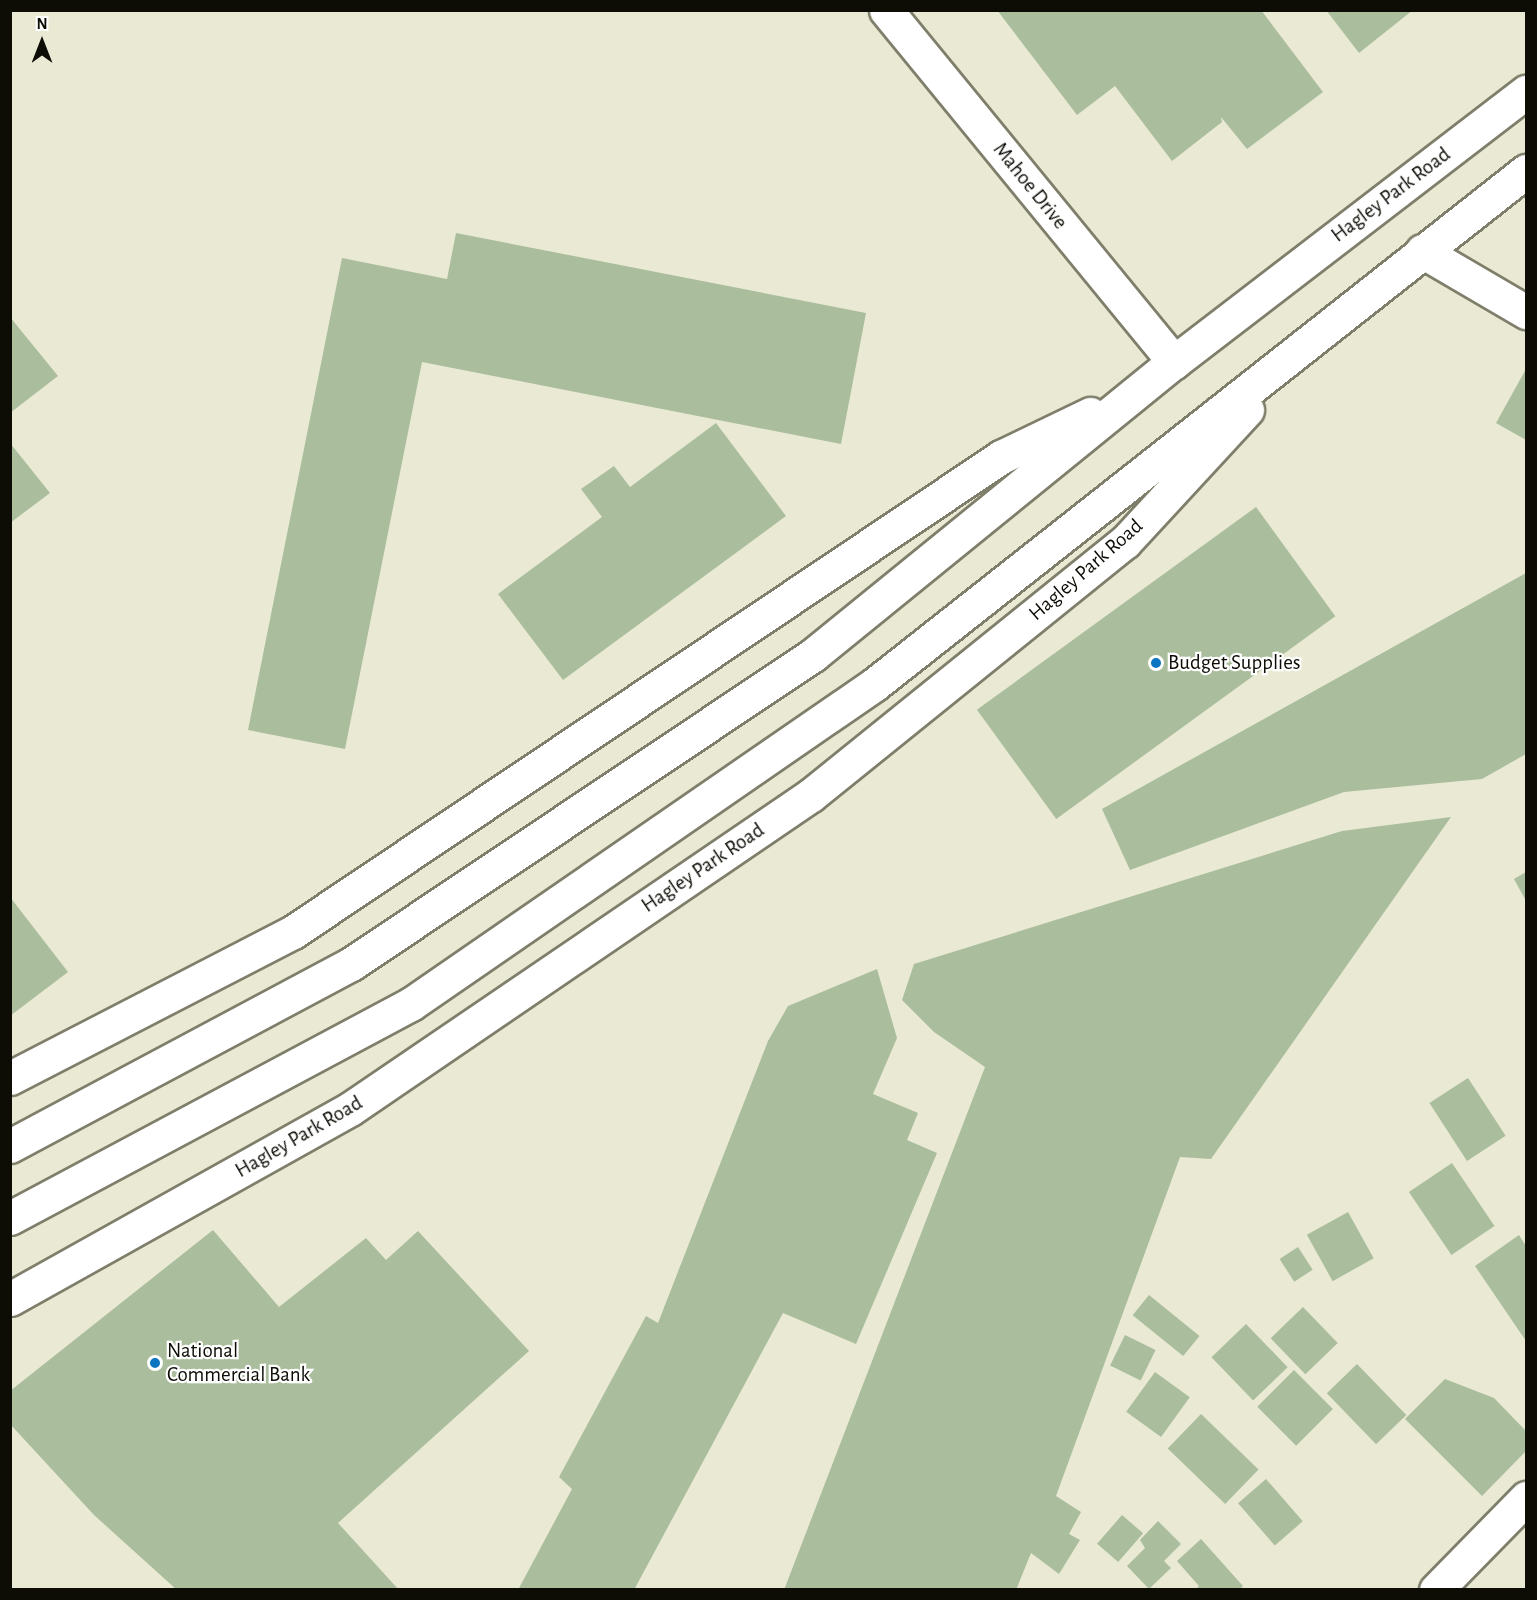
<!DOCTYPE html>
<style>
body{margin:0}
#map{position:relative;width:1537px;height:1600px;overflow:hidden;background:#eae9d3;font-family:"Alegreya Sans",sans-serif}
div>[style]{position:absolute}
.building>*{inset:0;background:#aabe9d;transform-origin:0 0}
.roads{filter:drop-shadow(2px 0 #7e7e6a) drop-shadow(-2px 0 #7e7e6a) drop-shadow(0 2px #7e7e6a) drop-shadow(0 -2px #7e7e6a)}
.street>*{height:33px;margin:-16.5px;padding:0 16.5px;transform-origin:16.5px;border-radius:16.5px;background:#fff}
.primary>*{height:33px;margin:-16.5px;padding:0 16.5px;transform-origin:16.5px;border-radius:16.5px;background:#fff}
.dots>*{width:16px;height:16px;translate:-50% -50%;box-sizing:border-box;border:3px solid #fff;border-radius:50%}
span{translate:-50% -50%;white-space:nowrap;text-align:center;line-height:1.15;-webkit-text-stroke:4.5px #fff;paint-order:stroke}
.street-label{font-size:21px;color:#0d0d06}
.poi-label{font-size:21px;color:#0d0d06}
.left{translate:0 -50%;text-align:left}
.frame{position:absolute;inset:0;border:12px solid #0d0d06;pointer-events:none}
.north{position:absolute;left:12px;top:12px;width:60px;height:60px;-webkit-text-stroke:4px #fff;paint-order:stroke;rotate:0deg;font-size:16px;font-weight:700;line-height:24px;text-align:center;color:#0d0d06}
.north::after{content:'';display:block;margin:auto;width:21px;height:27px;background:#0d0d06;clip-path:polygon(50% 0,100% 100%,50% 72%,0 100%)}
</style>
<div id="map">
<div class="building">
<i style="clip-path:polygon(997px 10px,1261px 10px,1323px 92px,1247px 149px,1221px 117px,1222px 122px,1172px 161px,1115px 86px,1077px 115px)"></i>
<i style="clip-path:polygon(1326px 10px,1413px 10px,1359px 53px)"></i>
<i style="clip-path:polygon(456px 233px,866px 313px,841px 444px,422px 362px,345px 749px,248px 730px,342px 258px,447px 279px)"></i>
<i style="clip-path:polygon(10px 317px,58px 376px,10px 413px)"></i>
<i style="clip-path:polygon(1526px 369px,1526px 440px,1496px 423px)"></i>
<i style="clip-path:polygon(716px 423px,786px 516px,563px 680px,498px 594px,602px 517px,581px 489px,614px 466px,630px 487px)"></i>
<i style="clip-path:polygon(10px 443px,50px 493px,10px 523px)"></i>
<i style="left:1256px;top:507px;width:135px;height:345px;rotate:54deg"></i>
<i style="clip-path:polygon(1526px 573px,1526px 754px,1482px 779px,1344px 792px,1130px 870px,1102px 809px)"></i>
<i style="clip-path:polygon(1451px 817px,1211px 1159px,1180px 1157px,1056px 1496px,1081px 1512px,1069px 1534px,1080px 1540px,1059px 1574px,1031px 1553px,1016px 1590px,784px 1590px,985px 1067px,934px 1032px,902px 1000px,914px 964px,1342px 831px)"></i>
<i style="clip-path:polygon(1526px 872px,1526px 901px,1514px 879px)"></i>
<i style="clip-path:polygon(10px 897px,68px 972px,10px 1016px)"></i>
<i style="clip-path:polygon(877px 969px,897px 1038px,873px 1094px,918px 1113px,907px 1140px,937px 1153px,856px 1344px,783px 1313px,634px 1590px,518px 1590px,572px 1489px,559px 1477px,646px 1316px,658px 1323px,768px 1041px,788px 1006px)"></i>
<i style="left:1468px;top:1078px;width:69px;height:46px;rotate:57deg"></i>
<i style="left:1452px;top:1163px;width:76px;height:52px;rotate:56deg"></i>
<i style="left:1348px;top:1212px;width:53px;height:47px;rotate:61deg"></i>
<i style="clip-path:polygon(213px 1230px,279px 1307px,366px 1238px,386px 1260px,418px 1231px,529px 1351px,338px 1523px,399px 1590px,177px 1590px,94px 1515px,10px 1424px,10px 1391px)"></i>
<i style="clip-path:polygon(1519px 1235px,1526px 1246px,1526px 1341px,1475px 1266px)"></i>
<i style="left:1298px;top:1247px;width:27px;height:22px;rotate:57deg"></i>
<i style="left:1149px;top:1295px;width:65px;height:26px;rotate:39deg"></i>
<i style="left:1303px;top:1307px;width:50px;height:45px;rotate:46deg"></i>
<i style="left:1246px;top:1324px;width:60px;height:48px;rotate:46deg"></i>
<i style="left:1125px;top:1335px;width:34px;height:34px;rotate:26deg"></i>
<i style="left:1357px;top:1364px;width:71px;height:42px;rotate:46deg"></i>
<i style="left:1294px;top:1370px;width:55px;height:52px;rotate:45deg"></i>
<i style="left:1155px;top:1372px;width:43px;height:49px;rotate:36deg"></i>
<i style="clip-path:polygon(1445px 1379px,1494px 1398px,1526px 1431px,1526px 1451px,1482px 1496px,1405px 1419px)"></i>
<i style="left:1201px;top:1414px;width:80px;height:48px;rotate:44deg"></i>
<i style="left:1266px;top:1479px;width:56px;height:37px;rotate:49deg"></i>
<i style="left:1122px;top:1515px;width:28px;height:38px;rotate:41deg"></i>
<i style="clip-path:polygon(1158px 1521px,1181px 1544px,1164px 1561px,1171px 1568px,1149px 1589px,1127px 1566px,1145px 1548px,1140px 1540px)"></i>
<i style="clip-path:polygon(1201px 1539px,1243px 1586px,1239px 1590px,1195px 1590px,1199px 1586px,1177px 1561px)"></i>
</div>
<div class="roads">
<div class="street">
<i style="left:886px;top:10px;width:455px;rotate:50.7deg"></i>
<i style="left:1422px;top:251px;width:121px;rotate:30.4deg"></i>
<i style="left:1436px;top:1590px;width:129px;rotate:-45.6deg"></i>
</div>
<div class="primary">
<i style="left:10px;top:1078px;width:318px;rotate:-27.3deg"></i>
<i style="left:293px;top:932px;width:853px;rotate:-33.86deg"></i>
<i style="left:1001px;top:457px;width:99px;rotate:-25.8deg"></i>
<i style="left:10px;top:1146px;width:387px;rotate:-28.1deg"></i>
<i style="left:351px;top:964px;width:556px;rotate:-33.78deg"></i>
<i style="left:813px;top:655px;width:465px;rotate:-39.1deg"></i>
<i style="left:1174px;top:362px;width:444px;rotate:-37.5deg"></i>
<i style="left:10px;top:1218px;width:455px;rotate:-28.1deg"></i>
<i style="left:411px;top:1004px;width:564px;rotate:-34.59deg"></i>
<i style="left:875px;top:684px;width:829px;rotate:-38.24deg"></i>
<i style="left:10px;top:1299px;width:389px;rotate:-29.2deg"></i>
<i style="left:350px;top:1109px;width:558px;rotate:-34.26deg"></i>
<i style="left:811px;top:795px;width:403px;rotate:-38.9deg"></i>
<i style="left:1125px;top:542px;width:180px;rotate:-47.3deg"></i>
</div>
</div>
<div class="dots">
<i style="left:1156px;top:663px;background:#0a75c0"></i>
<i style="left:155px;top:1363px;background:#0a75c0"></i>
</div>
<div class="street-label">
<span style="left:1030px;top:186px;rotate:51deg">Mahoe Drive</span>
<span style="left:1391px;top:195px;rotate:-37deg">Hagley Park Road</span>
<span style="left:1086px;top:570px;rotate:-41deg">Hagley Park Road</span>
<span style="left:703px;top:868px;rotate:-34deg">Hagley Park Road</span>
<span style="left:299px;top:1137px;rotate:-30deg">Hagley Park Road</span>
</div>
<div class="poi-label">
<span class="left" style="left:1168px;top:663px">Budget Supplies</span>
<span class="left" style="left:167px;top:1363px">National<br>Commercial Bank</span>
</div>
<div class="frame"></div>
<div class="north">N</div>
</div>
